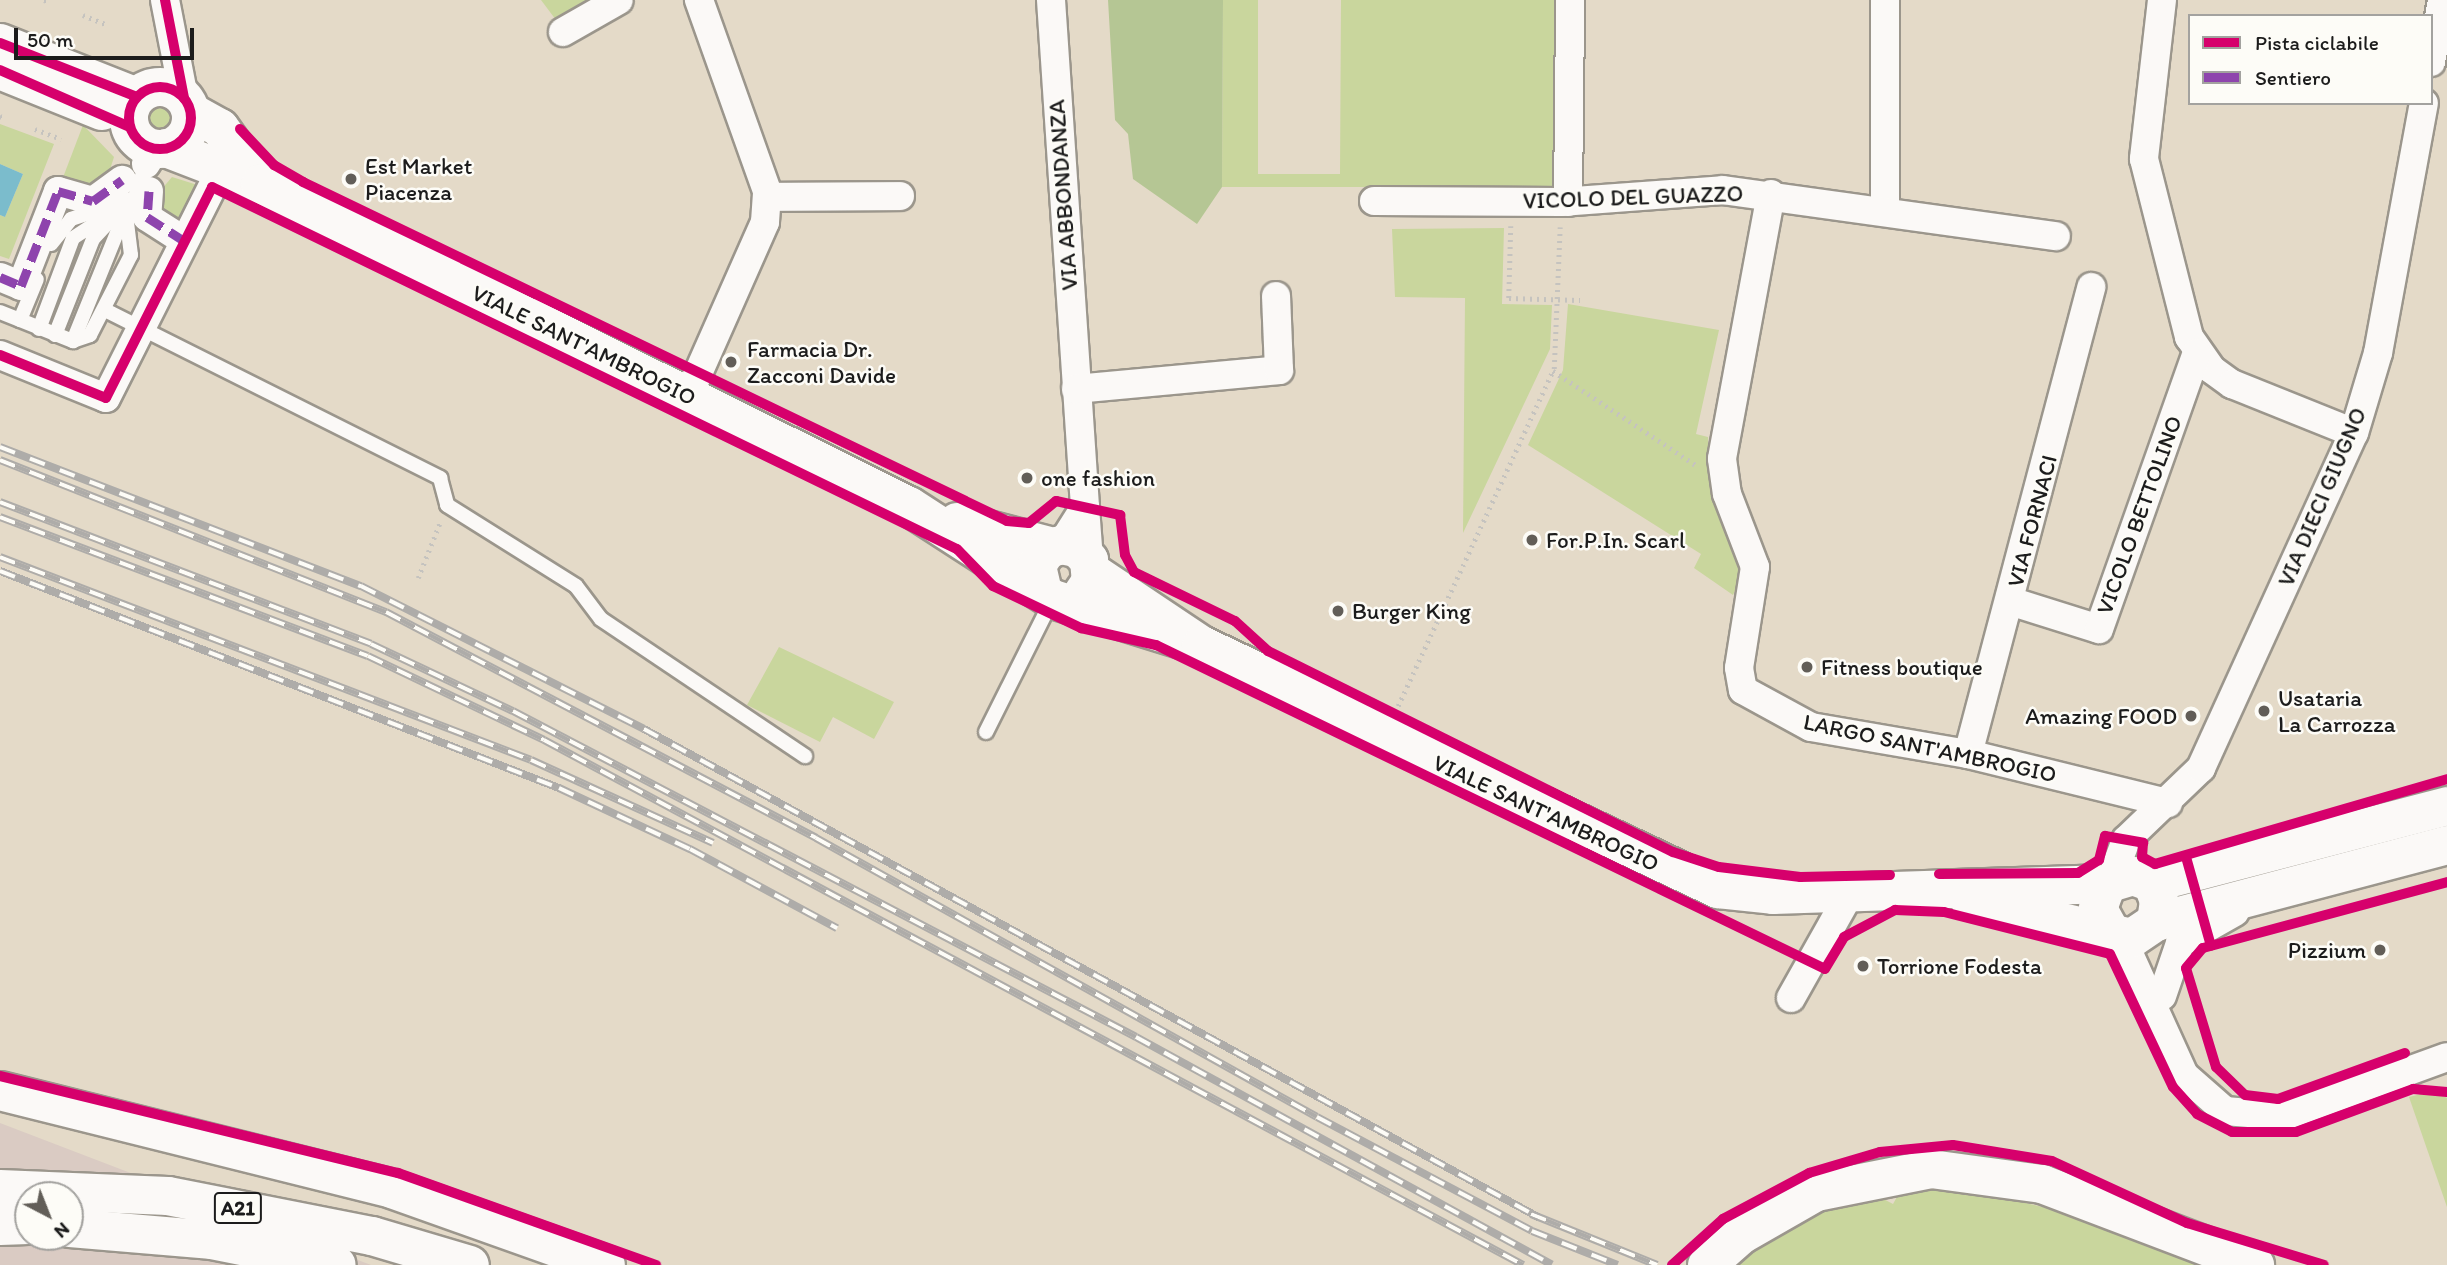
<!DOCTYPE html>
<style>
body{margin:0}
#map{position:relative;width:2447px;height:1265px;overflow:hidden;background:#e4dac8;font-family:Itim,sans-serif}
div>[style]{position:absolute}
.industrial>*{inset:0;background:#dacbc3}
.green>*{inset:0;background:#c9d69d}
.round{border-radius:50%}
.forest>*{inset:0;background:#b5c694}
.water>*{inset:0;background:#7bbccc}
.path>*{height:4.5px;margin-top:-2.25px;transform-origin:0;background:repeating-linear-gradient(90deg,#c5c3bf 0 2px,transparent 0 7px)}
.roads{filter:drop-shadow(2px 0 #9b968c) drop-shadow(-2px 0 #9b968c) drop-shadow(0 2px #9b968c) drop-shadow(0 -2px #9b968c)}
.lane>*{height:14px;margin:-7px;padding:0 7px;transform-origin:7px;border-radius:7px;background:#fbf9f7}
.street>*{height:28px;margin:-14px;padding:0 14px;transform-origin:14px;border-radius:14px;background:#fbf9f7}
.secondary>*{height:38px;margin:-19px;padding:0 19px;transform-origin:19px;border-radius:19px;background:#fbf9f7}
.secondary>.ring{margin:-19px;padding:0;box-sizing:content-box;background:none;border:38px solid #fbf9f7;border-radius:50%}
.primary>*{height:38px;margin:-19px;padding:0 19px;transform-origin:19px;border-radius:19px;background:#fbf9f7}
.highway>*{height:38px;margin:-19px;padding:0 19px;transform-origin:19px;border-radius:19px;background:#fbf9f7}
.rail>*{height:8px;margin-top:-4px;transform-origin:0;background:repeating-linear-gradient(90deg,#fdfcf7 0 16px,#aeaca9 0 32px);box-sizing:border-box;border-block:2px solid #aeaca9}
.quiet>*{height:9px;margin-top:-4.5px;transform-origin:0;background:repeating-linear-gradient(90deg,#8e44ad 0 18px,transparent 0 27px)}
.cycleway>*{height:10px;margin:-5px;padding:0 5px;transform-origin:5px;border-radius:5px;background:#d6006c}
.cycleway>.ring{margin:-5px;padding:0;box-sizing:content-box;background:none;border:10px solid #d6006c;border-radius:50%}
.dots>*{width:19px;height:19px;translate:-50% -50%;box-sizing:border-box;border:4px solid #fdfcf7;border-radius:50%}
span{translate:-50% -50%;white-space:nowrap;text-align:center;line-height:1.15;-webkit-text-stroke:5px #fdfcf7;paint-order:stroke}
.shield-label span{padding:2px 5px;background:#fdfcf7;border:2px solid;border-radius:5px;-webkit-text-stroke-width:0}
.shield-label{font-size:21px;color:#1c1c1c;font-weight:700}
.poi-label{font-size:23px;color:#1c1c1c}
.left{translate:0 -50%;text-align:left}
.right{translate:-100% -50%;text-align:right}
.street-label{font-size:23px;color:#1c1c1c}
.legend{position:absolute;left:2188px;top:14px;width:245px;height:91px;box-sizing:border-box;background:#fdfcf7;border:2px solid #a3a29f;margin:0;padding:9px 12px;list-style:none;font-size:21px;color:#1c1c1c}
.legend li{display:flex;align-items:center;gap:14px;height:35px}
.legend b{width:35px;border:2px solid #a3a29f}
.north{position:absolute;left:14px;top:1181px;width:70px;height:70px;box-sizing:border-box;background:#fdfcf7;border:2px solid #a3a29f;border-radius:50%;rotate:138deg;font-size:19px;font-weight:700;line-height:28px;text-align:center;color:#1c1c1c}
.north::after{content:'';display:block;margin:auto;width:24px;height:32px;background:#625e58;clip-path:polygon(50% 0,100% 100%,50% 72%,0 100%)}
.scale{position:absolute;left:14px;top:28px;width:180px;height:32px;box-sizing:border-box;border:4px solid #1c1c1c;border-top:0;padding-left:9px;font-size:21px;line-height:24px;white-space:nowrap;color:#1c1c1c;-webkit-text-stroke:5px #fdfcf7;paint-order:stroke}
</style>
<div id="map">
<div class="industrial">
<i style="clip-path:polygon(evenodd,0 1123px,371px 1265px,0 1265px,0 1123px,28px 1195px,70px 1195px,70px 1237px,28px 1237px,28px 1195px)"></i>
</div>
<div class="green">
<i style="clip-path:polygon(541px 0,590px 0,556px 20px)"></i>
<i style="clip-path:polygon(1223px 0,1258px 0,1258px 174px,1340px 174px,1341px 0,1557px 0,1556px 187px,1222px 187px)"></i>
<i class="round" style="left:143px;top:101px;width:34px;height:34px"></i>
<i style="clip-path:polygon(0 124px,54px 144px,9px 259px,0 256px,0 215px,5px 217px,23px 174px,0 164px)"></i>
<i style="clip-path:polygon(83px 125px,114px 157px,106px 182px,95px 188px,62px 180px)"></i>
<i style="clip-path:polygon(172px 177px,204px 187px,181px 227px,166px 220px,155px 197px)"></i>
<i style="clip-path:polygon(1504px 228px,1502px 304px,1552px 305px,1550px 349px,1463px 533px,1465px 298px,1395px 297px,1392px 229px)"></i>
<i style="clip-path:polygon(1568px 304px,1719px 330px,1696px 434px,1708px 437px,1710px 491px,1743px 573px,1733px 595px,1694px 568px,1701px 554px,1528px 445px,1563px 370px)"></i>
<i style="clip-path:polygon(779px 647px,894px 702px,874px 739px,833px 717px,820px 742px,747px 705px)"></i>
<i style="clip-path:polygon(2433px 1091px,2447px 1098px,2447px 1207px,2409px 1097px)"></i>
<i style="clip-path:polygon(1834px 1173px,1893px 1204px,1903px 1186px,1964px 1188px,2088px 1218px,2205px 1265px,1710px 1265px,1684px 1260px,1752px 1207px)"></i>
</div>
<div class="forest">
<i style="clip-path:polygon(1108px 0,1223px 0,1222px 187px,1197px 224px,1133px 179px,1128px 134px,1115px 120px)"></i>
</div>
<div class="water">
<i style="clip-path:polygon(0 164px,23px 174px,5px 217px,0 215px)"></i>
</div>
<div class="path">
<i style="left:44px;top:0;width:4px;rotate:14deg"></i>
<i style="left:83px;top:15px;width:27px;rotate:22deg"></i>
<i style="left:0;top:116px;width:5px;rotate:22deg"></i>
<i style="left:35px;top:129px;width:28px;rotate:21deg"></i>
<i style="left:1511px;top:226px;width:72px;rotate:91.6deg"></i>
<i style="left:1509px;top:298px;width:71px;rotate:1.6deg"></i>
<i style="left:1553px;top:371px;width:173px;rotate:33.4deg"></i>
<i style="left:418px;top:578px;width:62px;rotate:-68.4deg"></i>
<i style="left:1398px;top:706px;width:371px;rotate:-65.2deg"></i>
<i style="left:1554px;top:369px;width:142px;rotate:-87.6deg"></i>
</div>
<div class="roads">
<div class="lane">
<i style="left:51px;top:244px;width:32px;rotate:-51deg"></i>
<i style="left:71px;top:219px;width:63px;rotate:-18.4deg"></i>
<i style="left:107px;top:311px;width:373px;rotate:26.6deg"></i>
<i style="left:440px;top:478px;width:28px;rotate:75deg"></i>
<i style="left:447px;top:505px;width:152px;rotate:32.1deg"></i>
<i style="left:576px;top:586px;width:41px;rotate:52.9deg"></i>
<i style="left:601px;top:619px;width:246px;rotate:33.9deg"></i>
<i style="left:0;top:312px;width:79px;rotate:21.7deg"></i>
<i style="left:73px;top:341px;width:18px;rotate:-19deg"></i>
<i style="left:90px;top:335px;width:90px;rotate:-62.9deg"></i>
<i style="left:131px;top:255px;width:33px;rotate:-97deg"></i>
<i style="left:127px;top:222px;width:61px;rotate:-71.9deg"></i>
<i style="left:20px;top:320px;width:44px;rotate:-67.5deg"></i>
<i style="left:39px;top:329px;width:97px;rotate:-69.5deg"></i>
<i style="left:73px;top:238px;width:51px;rotate:-33.1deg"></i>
<i style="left:55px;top:335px;width:103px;rotate:-68.4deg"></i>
<i style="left:93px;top:239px;width:26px;rotate:-47deg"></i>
<i style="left:73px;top:341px;width:138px;rotate:-67.9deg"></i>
<i style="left:986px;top:732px;width:148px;rotate:-63.4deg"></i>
</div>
<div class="street">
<i style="left:165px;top:0;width:100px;rotate:79deg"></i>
<i style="left:1051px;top:0;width:508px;rotate:86.16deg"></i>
<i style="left:1885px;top:0;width:212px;rotate:90deg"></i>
<i style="left:2162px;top:0;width:160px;rotate:96.5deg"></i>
<i style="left:2144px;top:159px;width:184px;rotate:75.8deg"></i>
<i style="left:2189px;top:337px;width:39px;rotate:55deg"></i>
<i style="left:2211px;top:369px;width:26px;rotate:36deg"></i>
<i style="left:2232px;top:384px;width:131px;rotate:21.9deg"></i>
<i style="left:563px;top:32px;width:64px;rotate:-29.7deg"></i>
<i style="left:2431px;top:62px;width:63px;rotate:-79.9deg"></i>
<i style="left:146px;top:164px;width:19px;rotate:-58deg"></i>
<i style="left:149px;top:191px;width:26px;rotate:94deg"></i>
<i style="left:147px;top:217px;width:43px;rotate:32.6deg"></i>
<i style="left:1771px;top:194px;width:269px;rotate:100.5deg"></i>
<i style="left:1722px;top:459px;width:35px;rotate:82deg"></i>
<i style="left:1727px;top:494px;width:78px;rotate:69deg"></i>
<i style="left:1755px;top:567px;width:102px;rotate:99deg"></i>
<i style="left:1739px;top:668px;width:22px;rotate:80deg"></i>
<i style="left:1743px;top:690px;width:77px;rotate:28.6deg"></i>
<i style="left:1811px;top:727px;width:159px;rotate:9.8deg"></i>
<i style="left:1968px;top:754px;width:206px;rotate:13.8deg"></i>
<i style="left:767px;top:197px;width:133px;rotate:-0.4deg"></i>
<i style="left:1374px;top:201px;width:187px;rotate:0.3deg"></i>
<i style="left:1561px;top:202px;width:162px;rotate:-4.2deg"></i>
<i style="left:1723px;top:190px;width:336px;rotate:7.9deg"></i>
<i style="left:1568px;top:202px;width:202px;rotate:-89.4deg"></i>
<i style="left:0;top:277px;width:23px;rotate:23deg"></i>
<i style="left:21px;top:286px;width:102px;rotate:-68.7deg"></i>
<i style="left:58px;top:191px;width:36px;rotate:16deg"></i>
<i style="left:93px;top:201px;width:36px;rotate:-36deg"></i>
<i style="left:0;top:355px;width:114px;rotate:22.1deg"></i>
<i style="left:106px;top:398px;width:236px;rotate:-63.3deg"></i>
<i style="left:1076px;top:389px;width:204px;rotate:-5.3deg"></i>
<i style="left:1279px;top:370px;width:74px;rotate:-92.3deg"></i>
<i style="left:688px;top:396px;width:190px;rotate:-66.1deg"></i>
<i style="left:765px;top:222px;width:31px;rotate:-86deg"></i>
<i style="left:767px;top:191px;width:203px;rotate:-109.6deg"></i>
<i style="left:1061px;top:545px;width:45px;rotate:-57.7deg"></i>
<i style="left:1085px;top:507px;width:53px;rotate:85.7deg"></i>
<i style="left:2010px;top:601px;width:93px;rotate:17.5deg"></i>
<i style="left:2099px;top:629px;width:293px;rotate:-70.5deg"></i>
<i style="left:1968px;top:754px;width:483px;rotate:-75.2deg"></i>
<i style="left:2111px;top:880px;width:43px;rotate:-69.4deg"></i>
<i style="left:2126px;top:840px;width:104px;rotate:-43.8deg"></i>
<i style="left:2201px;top:768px;width:368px;rotate:-65.5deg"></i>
<i style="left:2354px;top:433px;width:84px;rotate:-73.3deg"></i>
<i style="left:2378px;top:353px;width:254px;rotate:-79.6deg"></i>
<i style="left:2121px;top:936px;width:153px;rotate:65.6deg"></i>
<i style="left:2184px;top:1075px;width:55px;rotate:41.3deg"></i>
<i style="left:2225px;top:1111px;width:60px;rotate:4.8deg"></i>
<i style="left:2285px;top:1116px;width:172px;rotate:-20deg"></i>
<i style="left:2162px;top:996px;width:56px;rotate:-71.2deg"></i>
<i style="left:2180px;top:943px;width:63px;rotate:-29.4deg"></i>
<i style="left:1791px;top:998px;width:123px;rotate:-60.7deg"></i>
</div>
<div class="secondary">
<i style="left:0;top:43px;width:147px;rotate:21.5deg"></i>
<i style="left:0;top:70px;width:110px;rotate:21.9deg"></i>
<i class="ring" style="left:129px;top:87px;width:24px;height:24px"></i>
<i style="left:191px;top:112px;width:33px;rotate:29deg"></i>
<i style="left:220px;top:128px;width:69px;rotate:54.5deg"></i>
<i style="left:166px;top:148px;width:101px;rotate:21deg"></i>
<i style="left:260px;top:184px;width:724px;rotate:26.39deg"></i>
<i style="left:909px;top:506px;width:171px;rotate:32.9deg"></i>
<i style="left:1053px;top:599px;width:155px;rotate:17.3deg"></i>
<i style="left:957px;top:522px;width:100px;rotate:14.5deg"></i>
<i style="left:1092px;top:572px;width:131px;rotate:33.8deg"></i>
<i style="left:1201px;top:645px;width:572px;rotate:25.27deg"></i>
<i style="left:1718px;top:889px;width:55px;rotate:6.2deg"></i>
<i style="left:1773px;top:895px;width:334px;rotate:-1.9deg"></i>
<i style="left:1043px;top:592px;width:28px;rotate:-103deg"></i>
<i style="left:1037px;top:565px;width:18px;rotate:-56deg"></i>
<i style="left:1047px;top:550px;width:15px;rotate:-20deg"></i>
<i style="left:1061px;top:545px;width:16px;rotate:11deg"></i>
<i style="left:1077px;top:548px;width:17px;rotate:45deg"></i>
<i style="left:1089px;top:560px;width:21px;rotate:85deg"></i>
<i style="left:1091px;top:581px;width:14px;rotate:124deg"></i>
<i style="left:2152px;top:883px;width:305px;rotate:-14.6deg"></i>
<i style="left:1970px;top:901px;width:166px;rotate:12.9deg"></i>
<i style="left:2132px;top:938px;width:29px;rotate:-34deg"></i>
<i style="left:2156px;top:922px;width:21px;rotate:-82deg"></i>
<i style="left:2159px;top:901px;width:19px;rotate:-111deg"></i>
<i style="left:2152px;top:883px;width:20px;rotate:-160deg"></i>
<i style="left:2133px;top:876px;width:27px;rotate:163deg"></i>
<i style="left:2107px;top:884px;width:27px;rotate:110deg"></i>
<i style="left:2098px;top:909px;width:26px;rotate:61deg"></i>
<i style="left:2156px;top:922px;width:301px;rotate:-14.8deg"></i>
</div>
<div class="primary">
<i style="left:0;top:1091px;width:404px;rotate:14deg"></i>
<i style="left:392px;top:1189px;width:227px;rotate:19.6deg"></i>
<i style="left:1707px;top:1265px;width:45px;rotate:-41.4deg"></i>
<i style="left:1741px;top:1235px;width:86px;rotate:-29.8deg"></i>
<i style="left:1816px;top:1192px;width:117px;rotate:-11.3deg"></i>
<i style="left:1931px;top:1169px;width:112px;rotate:7.7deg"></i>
<i style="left:2042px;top:1184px;width:228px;rotate:20.8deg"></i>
</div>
<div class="highway">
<i style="left:0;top:1189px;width:168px;rotate:2.4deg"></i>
<i style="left:168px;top:1196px;width:208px;rotate:11.1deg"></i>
<i style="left:372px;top:1236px;width:102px;rotate:16.5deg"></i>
<i style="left:0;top:1226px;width:28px;rotate:-2deg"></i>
<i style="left:70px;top:1228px;width:143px;rotate:4.8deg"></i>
<i style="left:212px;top:1240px;width:127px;rotate:11.3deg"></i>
</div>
</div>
<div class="rail">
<i style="left:0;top:447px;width:387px;rotate:21.1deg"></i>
<i style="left:361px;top:586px;width:317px;rotate:26.8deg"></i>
<i style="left:644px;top:729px;width:1019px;rotate:28.63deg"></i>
<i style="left:0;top:460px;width:415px;rotate:21.5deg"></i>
<i style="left:386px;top:612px;width:486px;rotate:27.7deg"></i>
<i style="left:816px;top:838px;width:573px;rotate:29.11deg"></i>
<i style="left:1317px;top:1117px;width:243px;rotate:27.9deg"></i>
<i style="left:1532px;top:1231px;width:92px;rotate:21.6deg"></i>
<i style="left:0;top:502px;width:397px;rotate:20.9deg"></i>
<i style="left:371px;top:644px;width:157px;rotate:25.3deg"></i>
<i style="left:513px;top:711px;width:703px;rotate:27.62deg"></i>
<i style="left:1136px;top:1037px;width:474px;rotate:28.7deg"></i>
<i style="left:0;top:517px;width:393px;rotate:20.7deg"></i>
<i style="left:368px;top:656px;width:195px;rotate:25.5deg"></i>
<i style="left:544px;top:740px;width:1111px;rotate:28.2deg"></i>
<i style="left:0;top:557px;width:568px;rotate:20.92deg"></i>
<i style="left:531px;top:760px;width:200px;rotate:24.5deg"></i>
<i style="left:0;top:571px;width:600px;rotate:21.22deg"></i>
<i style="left:559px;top:788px;width:145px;rotate:25deg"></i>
<i style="left:690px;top:849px;width:167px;rotate:28.3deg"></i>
<i style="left:1531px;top:1214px;width:136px;rotate:22deg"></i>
</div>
<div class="quiet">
<i style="left:149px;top:191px;width:26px;rotate:94deg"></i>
<i style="left:147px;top:217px;width:43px;rotate:32.6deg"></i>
<i style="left:0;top:277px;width:23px;rotate:23deg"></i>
<i style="left:21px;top:286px;width:102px;rotate:-68.7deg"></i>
<i style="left:58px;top:191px;width:36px;rotate:16deg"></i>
<i style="left:93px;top:201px;width:36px;rotate:-36deg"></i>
</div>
<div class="cycleway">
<i style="left:165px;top:0;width:100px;rotate:79deg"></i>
<i style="left:0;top:43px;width:147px;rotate:21.5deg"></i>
<i style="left:0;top:70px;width:142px;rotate:23.7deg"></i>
<i class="ring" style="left:129px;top:87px;width:52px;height:52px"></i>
<i style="left:240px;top:129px;width:50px;rotate:46.6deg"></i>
<i style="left:274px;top:165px;width:34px;rotate:30deg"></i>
<i style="left:303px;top:182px;width:781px;rotate:25.71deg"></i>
<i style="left:1007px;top:521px;width:22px;rotate:5deg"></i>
<i style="left:1029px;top:523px;width:35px;rotate:-39deg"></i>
<i style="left:1056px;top:501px;width:66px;rotate:12.3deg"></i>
<i style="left:1120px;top:515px;width:40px;rotate:82.9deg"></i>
<i style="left:1125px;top:555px;width:19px;rotate:62deg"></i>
<i style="left:1134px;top:572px;width:112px;rotate:25.9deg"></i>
<i style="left:1235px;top:621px;width:45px;rotate:42.3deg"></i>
<i style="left:1268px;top:651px;width:452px;rotate:26.4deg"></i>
<i style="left:1673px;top:852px;width:48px;rotate:18.1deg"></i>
<i style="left:1719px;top:867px;width:82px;rotate:7deg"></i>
<i style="left:1800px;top:877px;width:90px;rotate:-1.3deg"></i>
<i style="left:0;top:355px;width:114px;rotate:22.1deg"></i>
<i style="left:106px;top:398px;width:236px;rotate:-63.3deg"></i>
<i style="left:212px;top:187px;width:828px;rotate:25.92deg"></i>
<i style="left:957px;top:549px;width:52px;rotate:45.8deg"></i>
<i style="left:993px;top:586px;width:98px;rotate:25.5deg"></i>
<i style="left:1081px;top:628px;width:77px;rotate:12.8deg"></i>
<i style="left:1156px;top:645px;width:743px;rotate:25.84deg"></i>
<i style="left:1825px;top:969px;width:37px;rotate:-59deg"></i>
<i style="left:1844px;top:937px;width:58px;rotate:-27.9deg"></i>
<i style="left:1895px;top:910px;width:49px;rotate:2.3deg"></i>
<i style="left:1944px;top:912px;width:171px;rotate:14.2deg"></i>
<i style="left:2110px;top:954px;width:147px;rotate:64.7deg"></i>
<i style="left:2173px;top:1087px;width:36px;rotate:48deg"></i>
<i style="left:2197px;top:1114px;width:39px;rotate:27deg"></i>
<i style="left:2232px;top:1132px;width:64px"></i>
<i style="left:2296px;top:1132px;width:125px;rotate:-20.2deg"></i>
<i style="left:2413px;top:1089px;width:34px;rotate:5deg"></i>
<i style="left:2186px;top:857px;width:92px;rotate:74.3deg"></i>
<i style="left:1939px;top:874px;width:139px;rotate:-0.4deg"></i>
<i style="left:2078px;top:873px;width:25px;rotate:-32deg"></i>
<i style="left:2099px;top:860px;width:25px;rotate:-76deg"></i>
<i style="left:2105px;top:836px;width:39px;rotate:10deg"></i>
<i style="left:2143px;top:843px;width:14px;rotate:94deg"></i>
<i style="left:2142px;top:857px;width:15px;rotate:28deg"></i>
<i style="left:2155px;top:864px;width:304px;rotate:-16.2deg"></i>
<i style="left:2405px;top:1053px;width:135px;rotate:160.1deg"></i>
<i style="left:2278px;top:1099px;width:33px;rotate:-173deg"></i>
<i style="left:2245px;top:1095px;width:40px;rotate:-136deg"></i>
<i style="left:2216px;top:1067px;width:103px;rotate:-106.9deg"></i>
<i style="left:2186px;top:968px;width:26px;rotate:-50deg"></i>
<i style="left:2203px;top:948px;width:253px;rotate:-15.1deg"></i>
<i style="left:0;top:1076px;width:410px;rotate:13.7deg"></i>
<i style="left:398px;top:1173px;width:274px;rotate:19.6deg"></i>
<i style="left:1672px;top:1265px;width:69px;rotate:-42deg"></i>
<i style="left:1723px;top:1219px;width:98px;rotate:-28.1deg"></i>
<i style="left:1809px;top:1173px;width:74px;rotate:-16.5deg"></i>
<i style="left:1880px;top:1152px;width:73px;rotate:-5.5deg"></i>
<i style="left:1953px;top:1145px;width:100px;rotate:9.2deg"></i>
<i style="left:2052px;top:1161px;width:149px;rotate:24.7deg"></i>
<i style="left:2187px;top:1223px;width:143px;rotate:17deg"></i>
</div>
<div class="dots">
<i style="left:351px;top:179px;background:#625e58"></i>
<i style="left:731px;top:362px;background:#625e58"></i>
<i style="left:1027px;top:478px;background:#625e58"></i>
<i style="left:1532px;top:540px;background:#625e58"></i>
<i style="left:1338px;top:611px;background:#625e58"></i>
<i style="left:1807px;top:667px;background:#625e58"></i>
<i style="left:2264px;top:711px;background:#625e58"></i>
<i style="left:2191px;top:716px;background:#625e58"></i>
<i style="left:2380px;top:950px;background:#625e58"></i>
<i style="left:1863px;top:966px;background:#625e58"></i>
</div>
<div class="shield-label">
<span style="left:238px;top:1208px">A21</span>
</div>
<div class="poi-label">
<span class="left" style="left:365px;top:179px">Est Market<br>Piacenza</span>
<span class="left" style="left:747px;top:362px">Farmacia Dr.<br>Zacconi Davide</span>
<span class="left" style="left:1041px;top:478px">one fashion</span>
<span class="left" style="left:1546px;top:540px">For.P.In. Scarl</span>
<span class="left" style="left:1352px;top:611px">Burger King</span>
<span class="left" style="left:1821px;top:667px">Fitness boutique</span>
<span class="left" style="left:2278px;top:711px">Usataria<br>La Carrozza</span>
<span class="right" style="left:2177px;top:716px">Amazing FOOD</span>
<span class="right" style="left:2366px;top:950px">Pizzium</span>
<span class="left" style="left:1877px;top:966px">Torrione Fodesta</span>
</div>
<div class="street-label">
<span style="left:1063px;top:195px;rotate:-94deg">VIA ABBONDANZA</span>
<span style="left:1633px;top:197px;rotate:-2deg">VICOLO DEL GUAZZO</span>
<span style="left:584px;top:345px;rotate:26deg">VIALE SANT'AMBROGIO</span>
<span style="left:2322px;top:497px;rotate:-67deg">VIA DIECI GIUGNO</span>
<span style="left:2139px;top:515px;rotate:-70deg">VICOLO BETTOLINO</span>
<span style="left:2032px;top:521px;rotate:-75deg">VIA FORNACI</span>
<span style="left:1930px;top:748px;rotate:12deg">LARGO SANT'AMBROGIO</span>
<span style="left:1546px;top:813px;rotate:25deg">VIALE SANT'AMBROGIO</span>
</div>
<ul class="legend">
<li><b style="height:9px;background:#d6006c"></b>Pista ciclabile</li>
<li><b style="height:9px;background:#8e44ad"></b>Sentiero</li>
</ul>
<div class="north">N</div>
<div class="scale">50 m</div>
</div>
